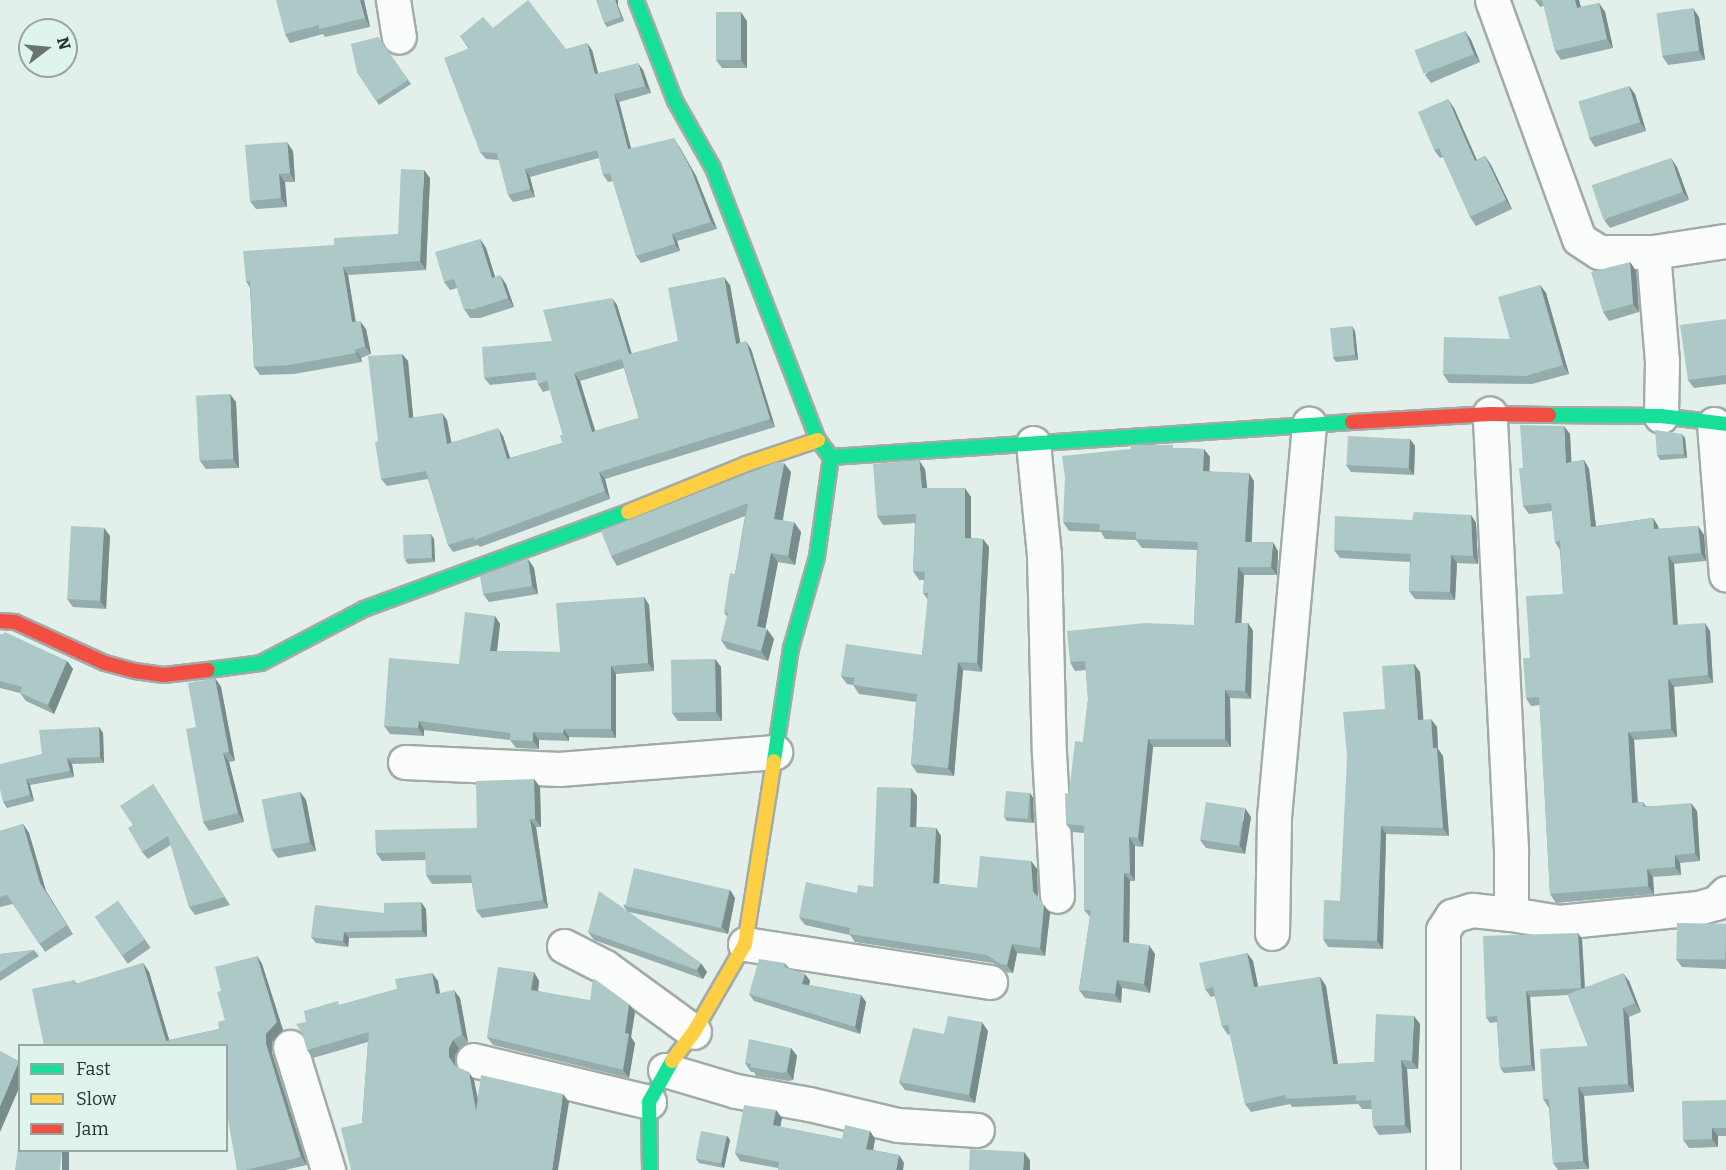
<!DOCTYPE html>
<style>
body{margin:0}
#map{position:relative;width:1726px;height:1170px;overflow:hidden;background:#e3efeb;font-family:Bitter,serif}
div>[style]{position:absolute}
.roads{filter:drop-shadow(2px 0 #a2aba8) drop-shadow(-2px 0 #a2aba8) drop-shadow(0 2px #a2aba8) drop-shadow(0 -2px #a2aba8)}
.street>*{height:33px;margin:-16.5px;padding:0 16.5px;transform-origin:16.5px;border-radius:16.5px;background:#fbfdfc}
.fast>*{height:14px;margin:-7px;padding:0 7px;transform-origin:7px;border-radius:7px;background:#16e098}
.slow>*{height:14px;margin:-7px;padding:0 7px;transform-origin:7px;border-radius:7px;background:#ffcf43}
.jam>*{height:14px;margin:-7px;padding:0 7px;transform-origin:7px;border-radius:7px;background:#f24e42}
.wall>*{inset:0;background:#94acab;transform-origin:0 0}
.shaded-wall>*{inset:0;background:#788c8b;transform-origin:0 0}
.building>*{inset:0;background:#acc8c7;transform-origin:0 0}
span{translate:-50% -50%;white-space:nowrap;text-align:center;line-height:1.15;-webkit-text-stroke:5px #def4ec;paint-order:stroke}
.legend{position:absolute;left:18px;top:1044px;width:210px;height:108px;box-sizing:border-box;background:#def4ec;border:2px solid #96a6a0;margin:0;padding:8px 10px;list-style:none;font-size:18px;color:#29312e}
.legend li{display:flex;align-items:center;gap:12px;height:30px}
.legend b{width:30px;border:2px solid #96a6a0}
.north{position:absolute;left:18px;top:18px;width:60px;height:60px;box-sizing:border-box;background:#def4ec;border:2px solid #96a6a0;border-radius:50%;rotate:74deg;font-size:16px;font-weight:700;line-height:24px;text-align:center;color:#29312e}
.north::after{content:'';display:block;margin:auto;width:21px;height:27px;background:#6a7470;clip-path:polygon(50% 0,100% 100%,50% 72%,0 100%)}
</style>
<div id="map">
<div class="roads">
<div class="street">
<i style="left:393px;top:0;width:37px;rotate:81deg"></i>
<i style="left:1492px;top:0;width:254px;rotate:70deg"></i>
<i style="left:1579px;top:239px;width:24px;rotate:33deg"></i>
<i style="left:1599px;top:252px;width:54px"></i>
<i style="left:1653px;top:252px;width:110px;rotate:85.3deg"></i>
<i style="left:1662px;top:362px;width:54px;rotate:91.1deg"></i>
<i style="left:1653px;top:252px;width:74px;rotate:-8.6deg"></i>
<i style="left:1714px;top:424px;width:151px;rotate:85.5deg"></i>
<i style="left:1033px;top:443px;width:113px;rotate:84.4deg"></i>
<i style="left:1044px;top:555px;width:198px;rotate:88.6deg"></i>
<i style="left:1049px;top:753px;width:143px;rotate:86.8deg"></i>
<i style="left:405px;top:762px;width:154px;rotate:2.6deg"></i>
<i style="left:559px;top:769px;width:217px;rotate:-4.5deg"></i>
<i style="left:1511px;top:914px;width:49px;rotate:9.5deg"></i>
<i style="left:1559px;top:922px;width:140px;rotate:-5.8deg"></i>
<i style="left:1698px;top:908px;width:19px;rotate:-16deg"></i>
<i style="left:1716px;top:903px;width:14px;rotate:-45deg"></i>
<i style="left:1272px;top:933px;width:116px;rotate:-89deg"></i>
<i style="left:1274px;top:817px;width:395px;rotate:-84.9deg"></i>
<i style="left:745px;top:944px;width:248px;rotate:8.8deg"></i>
<i style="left:564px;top:946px;width:46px;rotate:27.1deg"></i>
<i style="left:605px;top:967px;width:110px;rotate:36.1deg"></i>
<i style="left:290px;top:1047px;width:129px;rotate:72.8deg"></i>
<i style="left:473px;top:1060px;width:181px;rotate:13.4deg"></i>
<i style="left:665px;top:1070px;width:74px;rotate:16.5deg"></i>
<i style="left:736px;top:1091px;width:74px;rotate:10.1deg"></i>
<i style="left:809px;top:1104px;width:91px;rotate:13.3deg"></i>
<i style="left:898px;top:1125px;width:79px;rotate:3.6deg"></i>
<i style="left:1443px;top:1170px;width:240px;rotate:-90deg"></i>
<i style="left:1443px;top:930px;width:17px;rotate:-57deg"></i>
<i style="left:1452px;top:916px;width:21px;rotate:-17deg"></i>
<i style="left:1472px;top:910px;width:39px;rotate:6deg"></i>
<i style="left:1511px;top:914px;width:65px;rotate:-90deg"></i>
<i style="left:1511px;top:849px;width:436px;rotate:-92.8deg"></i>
</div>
<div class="fast">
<i style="left:636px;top:0;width:108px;rotate:68.9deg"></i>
<i style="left:675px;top:101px;width:77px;rotate:60.4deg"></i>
<i style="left:713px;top:168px;width:292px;rotate:68.9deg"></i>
<i style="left:818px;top:440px;width:21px;rotate:53deg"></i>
<i style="left:831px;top:457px;width:101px;rotate:98deg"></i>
<i style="left:817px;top:557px;width:95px;rotate:105.9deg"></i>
<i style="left:791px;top:648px;width:114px;rotate:98.6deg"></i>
<i style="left:1549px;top:415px;width:112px;rotate:0.5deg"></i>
<i style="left:1661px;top:416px;width:65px;rotate:7deg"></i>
<i style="left:831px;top:457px;width:522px;rotate:-3.84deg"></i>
<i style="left:208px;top:670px;width:53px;rotate:-7.5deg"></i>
<i style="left:261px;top:663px;width:116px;rotate:-27.7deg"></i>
<i style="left:364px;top:609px;width:281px;rotate:-20.2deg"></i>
<i style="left:650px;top:1170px;width:68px;rotate:-90.8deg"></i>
<i style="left:649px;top:1102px;width:47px;rotate:-60.7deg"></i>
</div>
<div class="slow">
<i style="left:628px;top:512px;width:127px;rotate:-22.1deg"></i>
<i style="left:746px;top:464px;width:76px;rotate:-18.4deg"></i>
<i style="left:672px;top:1061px;width:36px;rotate:-53deg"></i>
<i style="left:694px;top:1032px;width:102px;rotate:-59.9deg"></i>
<i style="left:745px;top:944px;width:185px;rotate:-81deg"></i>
</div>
<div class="jam">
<i style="left:1352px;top:422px;width:138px;rotate:-3.3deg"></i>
<i style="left:1490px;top:414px;width:59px;rotate:1deg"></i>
<i style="left:0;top:621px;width:15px;rotate:4deg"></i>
<i style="left:15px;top:622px;width:99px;rotate:24.5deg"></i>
<i style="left:105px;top:663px;width:31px;rotate:15deg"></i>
<i style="left:135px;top:671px;width:29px;rotate:8deg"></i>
<i style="left:164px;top:675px;width:44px;rotate:-6.5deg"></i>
</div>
</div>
<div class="wall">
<i style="clip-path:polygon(364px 0,370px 27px,325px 37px,323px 34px,290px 43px,285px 34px)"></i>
<i style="clip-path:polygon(1535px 0,1579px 0,1581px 7px,1599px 3px,1605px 12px,1613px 48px,1561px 60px,1555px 51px,1544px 6px,1540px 7px)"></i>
<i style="clip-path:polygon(618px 6px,624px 21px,607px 27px,604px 23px)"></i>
<i style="clip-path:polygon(1699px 17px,1705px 60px,1668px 65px,1662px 56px)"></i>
<i style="clip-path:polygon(747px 21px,747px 68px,722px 68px,716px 60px)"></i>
<i style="clip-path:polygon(493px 28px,566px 49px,592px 50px,598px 73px,643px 70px,651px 93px,619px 102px,631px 148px,679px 146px,696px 176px,717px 229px,677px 241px,680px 251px,641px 263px,636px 256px,613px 181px,608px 182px,603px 175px,599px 158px,530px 177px,535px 197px,513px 202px,508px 195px,499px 160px,486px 159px,480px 152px,469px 49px,460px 36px)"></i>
<i style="clip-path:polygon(1465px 31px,1471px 40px,1480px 62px,1431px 83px,1425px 75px)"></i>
<i style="clip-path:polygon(378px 37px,411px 84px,379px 105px,357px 72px)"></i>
<i style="clip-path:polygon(1629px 86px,1635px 94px,1646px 131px,1595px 147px,1589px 138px)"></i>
<i style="clip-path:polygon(1454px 108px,1477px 160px,1485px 156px,1491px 165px,1512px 209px,1476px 226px,1470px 217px,1443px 157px,1440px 158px,1434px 150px)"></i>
<i style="clip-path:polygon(293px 151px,295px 182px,285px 182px,287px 207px,256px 209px,250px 201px)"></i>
<i style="clip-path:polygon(1677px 167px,1689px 200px,1610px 228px,1604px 220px)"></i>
<i style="clip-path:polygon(430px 178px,426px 270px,348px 275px,356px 322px,366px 329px,371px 354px,361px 358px,362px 362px,294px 374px,260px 375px,254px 367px,250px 288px,246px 281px,398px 234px)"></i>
<i style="clip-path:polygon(480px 239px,486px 248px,495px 277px,506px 284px,514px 307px,480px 318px,470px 318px,464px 309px,457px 288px,450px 290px,444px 282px)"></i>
<i style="clip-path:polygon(1630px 262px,1636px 271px,1639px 312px,1609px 321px,1603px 312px)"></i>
<i style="clip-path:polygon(evenodd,730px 285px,740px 343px,751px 349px,775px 427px,605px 479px,610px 499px,480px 547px,478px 545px,453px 552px,448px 545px,428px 479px,387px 486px,381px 479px,378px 441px,402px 354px,408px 361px,413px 417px,447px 420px,451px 442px,503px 436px,510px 458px,562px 443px,563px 435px,550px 390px,543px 392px,538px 384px,537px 380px,490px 385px,484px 378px,617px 305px,632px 354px,678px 341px,730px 285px,624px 368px,639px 418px,595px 431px,580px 381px,624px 368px)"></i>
<i style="clip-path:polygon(1540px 285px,1546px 293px,1569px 374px,1532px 384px,1449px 383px,1443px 374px,1510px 339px)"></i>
<i style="clip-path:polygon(1726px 319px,1726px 384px,1694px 388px,1688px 380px)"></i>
<i style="clip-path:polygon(1355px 331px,1358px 360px,1336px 362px,1333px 358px)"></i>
<i style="clip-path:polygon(236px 402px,239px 468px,206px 469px,200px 461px)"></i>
<i style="clip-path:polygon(1570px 434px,1571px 462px,1584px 460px,1589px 469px,1596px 526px,1653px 518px,1658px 526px,1659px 529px,1698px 526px,1704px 535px,1706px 561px,1674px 564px,1678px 625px,1710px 631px,1713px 683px,1674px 687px,1677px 737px,1634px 740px,1638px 802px,1643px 802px,1646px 806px,1697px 811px,1700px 861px,1680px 863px,1681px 875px,1653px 877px,1654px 894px,1556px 903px,1550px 894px,1540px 705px,1531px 706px,1526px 698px,1530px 658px,1563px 594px,1560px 550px,1555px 542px,1552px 511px,1529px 514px,1523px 506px)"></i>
<i style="clip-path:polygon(1685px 438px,1687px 458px,1660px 460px,1657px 455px)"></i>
<i style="clip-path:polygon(1410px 439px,1415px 446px,1414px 475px,1351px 472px,1346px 465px)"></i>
<i style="clip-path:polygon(1175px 448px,1204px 449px,1210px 457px,1209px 471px,1254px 481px,1252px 542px,1278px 551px,1277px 575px,1244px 575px,1241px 623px,1248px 623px,1253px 631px,1251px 699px,1230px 698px,1231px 747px,1153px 747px,1143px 847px,1135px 846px,1135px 881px,1130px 881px,1129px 943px,1155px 954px,1150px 993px,1122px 988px,1121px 1003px,1085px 998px,1079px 990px,1090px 917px,1084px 910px,1084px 833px,1072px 832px,1066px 824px,1069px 794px,1083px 742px,1088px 699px,1086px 670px,1075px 671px,1070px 662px,1194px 625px,1197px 550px,1142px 548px,1136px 540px,1105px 539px,1101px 532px,1069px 531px,1063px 522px)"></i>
<i style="clip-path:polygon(925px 469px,927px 488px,971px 497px,971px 538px,983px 539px,989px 547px,982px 672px,963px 670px,954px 776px,917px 773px,911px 764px,916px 702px,859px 694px,853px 685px,847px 684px,841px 676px,922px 655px,928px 600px,923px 593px,924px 580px,919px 580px,913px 571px,915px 523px,883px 525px,877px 516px)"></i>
<i style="clip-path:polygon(791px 472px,783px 520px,801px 532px,795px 565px,778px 562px,765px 629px,774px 639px,768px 661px,727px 649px,721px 640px,727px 617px,724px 612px,735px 574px,745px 516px,617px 566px,611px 556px)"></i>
<i style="clip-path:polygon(1471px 515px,1476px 523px,1478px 564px,1457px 563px,1455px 600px,1415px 599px,1409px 591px,1410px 562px,1340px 558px,1334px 550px,1412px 520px)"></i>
<i style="clip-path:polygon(104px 528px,110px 536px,106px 609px,73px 607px,67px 599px)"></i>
<i style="clip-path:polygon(434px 539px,435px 562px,408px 564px,405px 560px)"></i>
<i style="clip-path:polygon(528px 559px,534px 568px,538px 594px,489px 602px,483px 594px)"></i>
<i style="clip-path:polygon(644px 597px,649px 605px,654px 671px,616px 674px,616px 738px,569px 737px,569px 741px,539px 740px,539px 749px,516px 748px,510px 740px,424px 730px,424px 736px,390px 734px,384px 726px,459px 664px,495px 616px,500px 624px,497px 651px,560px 652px)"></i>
<i style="clip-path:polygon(0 634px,67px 661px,73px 669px,54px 714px,26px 701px,20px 693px,0 688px)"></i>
<i style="clip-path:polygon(715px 659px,721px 667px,722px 721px,678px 721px,672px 713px)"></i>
<i style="clip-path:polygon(1414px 664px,1420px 672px,1423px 720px,1437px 727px,1438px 749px,1443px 756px,1449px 836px,1386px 834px,1383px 949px,1328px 947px,1323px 939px,1340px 901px,1385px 709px)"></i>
<i style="clip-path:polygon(215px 678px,221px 687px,235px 761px,229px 762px,244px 822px,209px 831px,203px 822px)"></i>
<i style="clip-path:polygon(99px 727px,103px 733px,104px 763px,72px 764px,74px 777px,30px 785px,34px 801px,7px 808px,3px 802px,42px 754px)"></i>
<i style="clip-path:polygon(534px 779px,540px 787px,541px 827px,536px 827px,548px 908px,482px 918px,476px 910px,472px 883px,432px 884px,426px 875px,426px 860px,382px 861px,376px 853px,477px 828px)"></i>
<i style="clip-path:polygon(153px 784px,230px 905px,195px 915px,189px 907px,171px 845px,148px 859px,142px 852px,133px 825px)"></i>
<i style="clip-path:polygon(911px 788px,917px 796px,916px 827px,936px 828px,941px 836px,939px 884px,977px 888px,1031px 861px,1037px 869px,1038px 898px,1050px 913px,1045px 956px,1017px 953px,1013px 973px,1005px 972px,993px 963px,855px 942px,850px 935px,805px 925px,799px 917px,873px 887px)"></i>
<i style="clip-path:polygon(300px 792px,306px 800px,316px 851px,278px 858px,272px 850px)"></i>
<i style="clip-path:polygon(1030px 793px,1033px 798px,1034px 823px,1007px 821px,1004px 817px)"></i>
<i style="clip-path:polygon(1251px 817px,1245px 854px,1206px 848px,1200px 840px)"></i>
<i style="clip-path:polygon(23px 824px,29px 833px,46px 891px,73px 934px,45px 952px,13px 904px,0 907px,0 831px)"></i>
<i style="clip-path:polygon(730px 890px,735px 898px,728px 934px,629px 912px,707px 972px,703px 979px,594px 940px,588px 932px,627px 911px,623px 905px)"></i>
<i style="left:118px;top:901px;width:57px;height:28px;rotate:55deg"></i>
<i style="clip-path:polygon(426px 909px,427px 937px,349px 938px,348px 947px,316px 943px,311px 937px)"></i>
<i style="clip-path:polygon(1726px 924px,1726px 969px,1682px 967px,1676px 959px)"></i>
<i style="clip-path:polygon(1578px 933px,1582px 939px,1585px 987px,1629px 981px,1641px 1012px,1629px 1017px,1634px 1092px,1584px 1096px,1589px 1169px,1558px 1170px,1553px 1163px,1549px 1108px,1543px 1099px,1588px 1046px,1568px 995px,1530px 997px,1535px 1071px,1504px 1073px,1500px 1068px,1497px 1022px,1490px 1023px,1486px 1017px)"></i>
<i style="clip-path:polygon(34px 950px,39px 956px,0 981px,0 954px)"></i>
<i style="clip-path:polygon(1247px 953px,1253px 961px,1258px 987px,1320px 977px,1326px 986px,1338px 1064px,1374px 1062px,1420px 1024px,1418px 1069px,1407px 1069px,1411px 1133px,1379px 1135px,1373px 1126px,1372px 1109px,1362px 1109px,1358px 1104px,1292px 1107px,1290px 1104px,1251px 1112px,1245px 1104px,1230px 1034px,1228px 1035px,1222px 1026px,1215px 996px,1211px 997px,1205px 989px)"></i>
<i style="clip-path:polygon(257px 956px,262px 964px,283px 1030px,272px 1042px,272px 1053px,307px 1165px,285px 1170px,237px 1170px,226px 1046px,44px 1046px,74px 980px,77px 984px,143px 963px,149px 972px,169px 1040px,219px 1029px,225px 1020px,221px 991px)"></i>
<i style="clip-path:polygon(785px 963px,790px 969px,805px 974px,810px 981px,809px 985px,861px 995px,866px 1002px,860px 1034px,754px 1001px,749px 994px)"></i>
<i style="clip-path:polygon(534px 972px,539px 981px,538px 991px,635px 1012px,631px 1037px,635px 1043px,629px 1078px,493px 1045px,487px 1037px)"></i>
<i style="clip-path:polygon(432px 973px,438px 981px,440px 993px,460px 998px,468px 1042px,459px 1048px,455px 1056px,455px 1065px,474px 1080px,478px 1098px,563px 1094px,569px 1102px,362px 1123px,368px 1042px,313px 1058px,307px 1050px,306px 1022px,340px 1005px,397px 989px)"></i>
<i style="clip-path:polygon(988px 1031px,975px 1103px,905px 1090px,899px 1082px,944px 1034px)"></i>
<i style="clip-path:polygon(791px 1048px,797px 1056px,793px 1080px,789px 1081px,756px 1076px,754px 1072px,751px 1072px,745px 1063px)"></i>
<i style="clip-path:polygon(1726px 1100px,1726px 1136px,1718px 1136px,1718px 1147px,1689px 1148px,1683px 1140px)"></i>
<i style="clip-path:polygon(776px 1110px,782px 1118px,780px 1127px,842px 1139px,870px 1131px,875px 1139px,873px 1150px,899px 1155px,904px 1163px,778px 1168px,740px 1161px,735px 1153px)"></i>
<i style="clip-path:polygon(727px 1136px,730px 1140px,724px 1168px,699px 1163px,696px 1159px)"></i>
</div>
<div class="shaded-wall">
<i style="clip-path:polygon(360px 0,364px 0,370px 27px,365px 18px)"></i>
<i style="clip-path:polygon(615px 0,618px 0,618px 6px,624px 21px,621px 17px)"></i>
<i style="clip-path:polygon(1575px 0,1579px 0,1583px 17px,1577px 8px)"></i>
<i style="clip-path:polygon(1599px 3px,1605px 12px,1613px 48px,1607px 39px)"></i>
<i style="clip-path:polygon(1693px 8px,1699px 17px,1705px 60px,1699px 51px)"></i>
<i style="clip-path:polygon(741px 12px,747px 21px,747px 68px,741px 60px)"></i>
<i style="clip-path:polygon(1465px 31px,1471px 40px,1480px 62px,1474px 54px)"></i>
<i style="clip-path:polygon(587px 43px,592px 50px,600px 81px,595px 74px)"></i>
<i style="clip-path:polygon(638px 63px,643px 70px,651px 93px,645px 86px)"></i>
<i style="clip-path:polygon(1629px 86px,1635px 94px,1646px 131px,1640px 122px)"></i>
<i style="clip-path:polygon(614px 94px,619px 102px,633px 156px,628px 149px)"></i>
<i style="clip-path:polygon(1448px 99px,1454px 108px,1481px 170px,1475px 161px)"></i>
<i style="clip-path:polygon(674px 138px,696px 176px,717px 229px,711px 222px)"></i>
<i style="clip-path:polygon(287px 142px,293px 151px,295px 182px,290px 173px)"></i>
<i style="clip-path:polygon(1485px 156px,1491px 165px,1512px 209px,1506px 200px)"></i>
<i style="clip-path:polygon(1671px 158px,1677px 167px,1689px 200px,1683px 192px)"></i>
<i style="clip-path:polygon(525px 169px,530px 177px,535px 197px,530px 189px)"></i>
<i style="clip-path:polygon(424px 170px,430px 178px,426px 270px,420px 261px)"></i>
<i style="clip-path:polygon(279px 174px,285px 182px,287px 207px,281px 198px)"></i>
<i style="clip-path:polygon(672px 234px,677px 241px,680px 251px,675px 244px)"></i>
<i style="clip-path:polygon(480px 239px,486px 248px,498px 286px,492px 278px)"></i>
<i style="clip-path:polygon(1630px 262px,1636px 271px,1639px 312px,1633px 304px)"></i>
<i style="clip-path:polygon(343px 267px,348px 275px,357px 331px,352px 322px)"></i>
<i style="clip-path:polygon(500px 275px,506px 284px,514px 307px,508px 298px)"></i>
<i style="clip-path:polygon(724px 277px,730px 285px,742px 352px,736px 344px)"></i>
<i style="clip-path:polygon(1540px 285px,1546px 293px,1569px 374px,1563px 365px)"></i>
<i style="clip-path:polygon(612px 298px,617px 305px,634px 362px,629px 354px)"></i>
<i style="clip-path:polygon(360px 321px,366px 329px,371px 354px,365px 346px)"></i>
<i style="clip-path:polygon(1352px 326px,1355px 331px,1358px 360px,1355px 355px)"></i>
<i style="clip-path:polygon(746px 341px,751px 349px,775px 427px,770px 419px)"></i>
<i style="clip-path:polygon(355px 350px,361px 358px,362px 362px,356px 353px)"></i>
<i style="clip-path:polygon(402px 354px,408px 361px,414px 426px,409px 418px)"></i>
<i style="clip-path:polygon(574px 373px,580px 381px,598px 440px,592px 432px)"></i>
<i style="clip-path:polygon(230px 394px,236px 402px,239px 468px,233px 459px)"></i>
<i style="clip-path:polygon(442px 413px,447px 420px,453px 451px,447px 444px)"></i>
<i style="clip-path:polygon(1564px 426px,1570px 434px,1572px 471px,1566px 463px)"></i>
<i style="clip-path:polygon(498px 428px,503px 436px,513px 467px,507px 459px)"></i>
<i style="clip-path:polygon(1682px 434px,1685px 438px,1687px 458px,1684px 454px)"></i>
<i style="clip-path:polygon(1410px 439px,1415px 446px,1414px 475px,1409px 468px)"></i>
<i style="clip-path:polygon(1204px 449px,1210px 457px,1209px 479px,1203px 471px)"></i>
<i style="clip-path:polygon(919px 460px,925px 469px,928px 496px,922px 488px)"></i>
<i style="clip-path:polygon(1584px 460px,1589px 469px,1597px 535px,1591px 527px)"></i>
<i style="clip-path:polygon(784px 463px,791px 472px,781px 528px,774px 519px)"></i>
<i style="clip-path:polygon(599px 472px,605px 479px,610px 499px,605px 491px)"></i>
<i style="clip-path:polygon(1249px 473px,1254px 481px,1251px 550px,1245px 542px)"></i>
<i style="clip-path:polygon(965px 488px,971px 497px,971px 546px,965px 538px)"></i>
<i style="clip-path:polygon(1471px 515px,1476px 523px,1478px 564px,1473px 556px)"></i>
<i style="clip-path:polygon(1653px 518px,1658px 526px,1660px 537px,1654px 529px)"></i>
<i style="clip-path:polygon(794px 522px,801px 532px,795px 565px,788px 556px)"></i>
<i style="clip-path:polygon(1698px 526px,1704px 535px,1706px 561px,1701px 553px)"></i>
<i style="clip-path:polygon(104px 528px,110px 536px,106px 609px,100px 601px)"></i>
<i style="clip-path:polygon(431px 534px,434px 539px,435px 562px,432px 558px)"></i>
<i style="clip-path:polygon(983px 539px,989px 547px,982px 672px,977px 663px)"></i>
<i style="clip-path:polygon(1273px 542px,1278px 551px,1277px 575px,1271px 567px)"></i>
<i style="clip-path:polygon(771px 553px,778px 562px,764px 636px,757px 626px)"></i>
<i style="clip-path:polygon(1451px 555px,1457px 563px,1455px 600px,1450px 592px)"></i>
<i style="clip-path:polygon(1668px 556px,1674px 564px,1678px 633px,1673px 625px)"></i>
<i style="clip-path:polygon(528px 559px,534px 568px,538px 594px,532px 586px)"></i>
<i style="clip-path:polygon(1238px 567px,1244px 575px,1241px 631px,1235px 623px)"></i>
<i style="clip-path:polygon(644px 597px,649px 605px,654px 671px,648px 663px)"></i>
<i style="clip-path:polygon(495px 616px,500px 624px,496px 659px,490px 651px)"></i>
<i style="clip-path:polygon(1248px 623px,1253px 631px,1251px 699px,1245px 691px)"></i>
<i style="clip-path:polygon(1705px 623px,1710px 631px,1713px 683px,1708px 675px)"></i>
<i style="clip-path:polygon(767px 629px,774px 639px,768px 661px,761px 651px)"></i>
<i style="clip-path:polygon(715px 659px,721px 667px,722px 721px,716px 712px)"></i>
<i style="clip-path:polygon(67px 661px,73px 669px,54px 714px,48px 705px)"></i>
<i style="clip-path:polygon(958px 662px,963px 670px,954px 776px,948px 768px)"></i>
<i style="clip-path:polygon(1414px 664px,1420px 672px,1424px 728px,1418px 720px)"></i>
<i style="clip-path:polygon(611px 666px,616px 674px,616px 738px,611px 729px)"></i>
<i style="clip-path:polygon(215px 678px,221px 687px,235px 761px,229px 752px)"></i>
<i style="clip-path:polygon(1668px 679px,1674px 687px,1677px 737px,1671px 729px)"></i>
<i style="clip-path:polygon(1225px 690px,1230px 698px,1231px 747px,1225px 739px)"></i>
<i style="clip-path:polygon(1431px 719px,1437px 727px,1438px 749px,1443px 756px,1449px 836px,1443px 828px,1433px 748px)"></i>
<i style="clip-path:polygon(419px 721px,424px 730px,424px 736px,418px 728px)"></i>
<i style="clip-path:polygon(99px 727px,103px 733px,104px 763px,100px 757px)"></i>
<i style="clip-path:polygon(564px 729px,569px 737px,569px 741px,563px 733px)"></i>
<i style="clip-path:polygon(533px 732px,539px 740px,539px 749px,533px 741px)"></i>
<i style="clip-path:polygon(1628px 732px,1634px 740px,1638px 811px,1632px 803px)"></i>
<i style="clip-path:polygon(1148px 739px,1153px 747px,1143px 847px,1138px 838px)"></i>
<i style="clip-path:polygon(223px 753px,229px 762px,244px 822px,238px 813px)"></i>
<i style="clip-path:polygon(67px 758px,72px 764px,74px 777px,70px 771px)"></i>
<i style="clip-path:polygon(26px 779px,30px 785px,34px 801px,30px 795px)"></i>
<i style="clip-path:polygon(534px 779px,540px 787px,541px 827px,535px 819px)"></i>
<i style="clip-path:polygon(911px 788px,917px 796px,916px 835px,910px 827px)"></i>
<i style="clip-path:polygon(300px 792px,306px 800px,316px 851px,310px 842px)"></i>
<i style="clip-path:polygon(1030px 793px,1033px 798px,1034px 823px,1031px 819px)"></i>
<i style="clip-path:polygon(1691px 803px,1697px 811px,1700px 861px,1695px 853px)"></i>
<i style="clip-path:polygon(1245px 808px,1251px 817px,1245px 854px,1240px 846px)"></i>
<i style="clip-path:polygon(530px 819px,536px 827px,548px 908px,543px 900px)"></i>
<i style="clip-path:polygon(23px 824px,29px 833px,46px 891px,73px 934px,40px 883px)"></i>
<i style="clip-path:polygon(1381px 826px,1386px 834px,1383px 949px,1377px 941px)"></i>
<i style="clip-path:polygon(936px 828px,941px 836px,939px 892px,933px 883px)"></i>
<i style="clip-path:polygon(1129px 837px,1135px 846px,1135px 881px,1130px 873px)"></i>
<i style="clip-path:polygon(1675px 855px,1680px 863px,1681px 875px,1675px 867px)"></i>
<i style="clip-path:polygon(1031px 861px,1037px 869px,1038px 900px,1033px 891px)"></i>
<i style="clip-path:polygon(1647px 869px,1653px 877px,1654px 894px,1648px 886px)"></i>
<i style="clip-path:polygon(1124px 873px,1130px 881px,1129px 950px,1123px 942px)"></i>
<i style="clip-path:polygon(730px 890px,735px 898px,728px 934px,722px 927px)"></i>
<i style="clip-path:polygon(421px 902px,426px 909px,427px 937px,422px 930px)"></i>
<i style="clip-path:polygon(1044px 905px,1050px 913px,1045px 956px,1040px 948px)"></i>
<i style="clip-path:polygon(344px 932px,349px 938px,348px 947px,343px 941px)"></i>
<i style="clip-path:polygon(1578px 933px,1582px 939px,1585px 994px,1581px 988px)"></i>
<i style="clip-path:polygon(1012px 944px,1017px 953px,1013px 973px,1007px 965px)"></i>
<i style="clip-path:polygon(1149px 945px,1155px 954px,1150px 993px,1144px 984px)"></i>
<i style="clip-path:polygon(1247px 953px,1253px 961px,1260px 996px,1254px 987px)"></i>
<i style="clip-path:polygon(257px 956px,262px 964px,283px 1030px,272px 1042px,272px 1053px,307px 1165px,301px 1157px,266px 1044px)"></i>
<i style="clip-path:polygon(143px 963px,149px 972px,171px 1046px,166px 1041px)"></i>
<i style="clip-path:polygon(701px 963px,707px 972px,703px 979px,697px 970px)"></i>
<i style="clip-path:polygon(534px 972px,539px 981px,537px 999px,531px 990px)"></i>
<i style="clip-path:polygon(432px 973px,438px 981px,441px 1002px,436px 994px)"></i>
<i style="clip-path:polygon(1623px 973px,1629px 981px,1641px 1012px,1635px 1003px)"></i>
<i style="clip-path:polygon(805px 974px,810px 981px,807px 991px,802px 984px)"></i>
<i style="clip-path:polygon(1320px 977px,1326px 986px,1339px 1072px,1333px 1064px)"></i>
<i style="clip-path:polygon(1117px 980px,1122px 988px,1121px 1003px,1115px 994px)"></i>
<i style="clip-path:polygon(454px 990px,460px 998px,468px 1042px,462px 1034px)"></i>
<i style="clip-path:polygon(1526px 991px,1530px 997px,1535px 1071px,1531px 1065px)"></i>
<i style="clip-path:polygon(861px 995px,866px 1002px,860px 1034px,855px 1027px)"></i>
<i style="clip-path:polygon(629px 1004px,635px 1012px,631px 1037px,635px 1043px,629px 1078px,623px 1070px,625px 1033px)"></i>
<i style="clip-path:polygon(1623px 1008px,1629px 1017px,1634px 1092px,1628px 1084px)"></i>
<i style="clip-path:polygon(1414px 1016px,1420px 1024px,1418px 1069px,1412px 1061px)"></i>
<i style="clip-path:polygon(982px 1022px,988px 1031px,975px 1103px,969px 1095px)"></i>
<i style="clip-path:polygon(453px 1040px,459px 1048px,455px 1056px,455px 1065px,461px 1074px,449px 1057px,449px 1048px)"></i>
<i style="clip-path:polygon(791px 1048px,797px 1056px,793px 1080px,787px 1071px)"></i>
<i style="clip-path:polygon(1401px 1060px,1407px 1069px,1411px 1133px,1405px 1125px)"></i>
<i style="clip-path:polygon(19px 1061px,20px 1086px,0 1132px,0 1106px)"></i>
<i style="clip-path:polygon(469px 1072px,474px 1080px,481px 1119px,476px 1111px)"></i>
<i style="clip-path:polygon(1578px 1087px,1584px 1096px,1589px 1169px,1583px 1161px)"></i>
<i style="clip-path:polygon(563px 1094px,569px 1102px,558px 1170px,552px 1170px)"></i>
<i style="clip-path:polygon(776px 1110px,782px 1118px,779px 1133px,773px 1125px)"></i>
<i style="clip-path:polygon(1712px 1128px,1718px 1136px,1718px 1147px,1712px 1139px)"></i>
<i style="clip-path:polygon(870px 1131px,875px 1139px,872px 1157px,866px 1149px)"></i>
<i style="clip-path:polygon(727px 1136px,730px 1140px,724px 1168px,721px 1164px)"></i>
<i style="left:62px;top:1150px;width:7px;height:20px"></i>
<i style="clip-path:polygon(1024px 1152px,1030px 1160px,1030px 1170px,1023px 1170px)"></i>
<i style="clip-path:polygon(899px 1155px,904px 1163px,903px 1170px,896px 1170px)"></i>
</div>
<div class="building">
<i style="clip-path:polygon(276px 0,360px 0,365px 18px,319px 29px,319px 25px,285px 34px)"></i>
<i style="clip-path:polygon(528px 0,566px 49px,587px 43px,595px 74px,638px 63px,645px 86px,614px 94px,628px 149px,674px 138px,691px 169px,711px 222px,672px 234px,675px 244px,636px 256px,610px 173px,603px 175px,597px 150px,525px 169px,530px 189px,508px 195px,497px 153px,480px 152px,444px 58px,470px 48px,460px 36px,483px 17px,493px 28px)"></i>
<i style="clip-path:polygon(596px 0,615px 0,621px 17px,604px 23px)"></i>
<i style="clip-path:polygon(1542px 0,1575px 0,1577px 8px,1599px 3px,1607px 39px,1555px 51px)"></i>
<i style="left:1693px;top:8px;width:43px;height:37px;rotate:82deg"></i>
<i style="left:716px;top:12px;width:25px;height:48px"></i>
<i style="left:1465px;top:31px;width:25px;height:54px;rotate:69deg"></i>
<i style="clip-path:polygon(378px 37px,408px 80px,376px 101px,357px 72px,351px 44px)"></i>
<i style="left:1629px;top:86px;width:38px;height:53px;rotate:73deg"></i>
<i style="clip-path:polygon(1448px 99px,1475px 161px,1485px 156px,1506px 200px,1470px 217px,1439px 148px,1434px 150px,1418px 112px)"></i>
<i style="clip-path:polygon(287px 142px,290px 173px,279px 174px,281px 198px,250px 201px,245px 145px)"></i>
<i style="left:1671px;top:158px;width:36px;height:84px;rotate:71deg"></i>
<i style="clip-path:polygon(401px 169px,424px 170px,420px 261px,343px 267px,352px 322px,360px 321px,365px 346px,355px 350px,356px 353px,289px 365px,254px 367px,250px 281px,246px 281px,243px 251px,334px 245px,334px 238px,398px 234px)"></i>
<i style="clip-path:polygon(480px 239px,492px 278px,500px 275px,508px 298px,474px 309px,464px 309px,454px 279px,444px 282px,435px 252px)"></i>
<i style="clip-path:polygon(1630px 262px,1633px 304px,1603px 312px,1591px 272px)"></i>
<i style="clip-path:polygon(evenodd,724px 277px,736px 344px,746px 341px,770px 419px,599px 472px,605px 491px,474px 540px,474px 537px,448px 545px,426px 471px,381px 479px,375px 442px,378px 441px,368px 356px,402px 354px,409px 418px,442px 413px,447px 444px,498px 428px,507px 459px,562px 443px,560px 435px,563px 435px,547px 381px,538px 384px,535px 372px,484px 378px,482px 347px,552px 341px,543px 310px,612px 298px,629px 354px,678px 341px,668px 288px,724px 277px,622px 359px,639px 418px,592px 432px,574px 373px,622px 359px)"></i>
<i style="clip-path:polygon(1540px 285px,1563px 365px,1526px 376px,1443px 374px,1444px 337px,1510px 339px,1498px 297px)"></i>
<i style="clip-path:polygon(1726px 319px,1726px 375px,1688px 380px,1680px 325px)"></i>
<i style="left:1352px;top:326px;width:29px;height:22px;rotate:84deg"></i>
<i style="left:230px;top:394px;width:65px;height:34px;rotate:87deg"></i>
<i style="clip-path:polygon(1520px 425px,1564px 426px,1566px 463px,1584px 460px,1591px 527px,1653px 518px,1654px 529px,1698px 526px,1701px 553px,1668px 556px,1673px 625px,1705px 623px,1708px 675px,1668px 679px,1671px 729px,1628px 732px,1632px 803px,1643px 802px,1643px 807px,1691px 803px,1695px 853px,1675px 855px,1675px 867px,1647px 869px,1648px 886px,1550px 894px,1539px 697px,1526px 698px,1523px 658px,1530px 658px,1526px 596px,1563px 594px,1560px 541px,1555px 542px,1551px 503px,1523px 506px,1519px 468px,1523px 468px)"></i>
<i style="clip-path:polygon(1655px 430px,1682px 434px,1684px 454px,1657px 455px)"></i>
<i style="left:1348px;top:436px;width:62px;height:29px;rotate:3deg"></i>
<i style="clip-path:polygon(1131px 445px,1173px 445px,1173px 448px,1204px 449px,1203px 471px,1249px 473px,1245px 542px,1273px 542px,1271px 567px,1238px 567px,1235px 623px,1248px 623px,1245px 691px,1225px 690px,1225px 739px,1148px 739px,1138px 838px,1129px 837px,1130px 873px,1124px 873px,1123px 942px,1149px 945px,1144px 984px,1117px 980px,1115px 994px,1079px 990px,1091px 910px,1084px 910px,1084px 826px,1066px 824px,1065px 793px,1069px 794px,1075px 741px,1083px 742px,1088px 699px,1085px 661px,1070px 662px,1067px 631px,1145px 623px,1194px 625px,1198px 542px,1136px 539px,1136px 532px,1099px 530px,1100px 524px,1063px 522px,1065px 477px,1062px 456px,1131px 449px)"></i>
<i style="clip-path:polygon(919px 460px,922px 488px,965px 488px,965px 538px,983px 539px,977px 663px,958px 662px,948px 768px,911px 764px,917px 694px,853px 685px,855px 678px,841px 676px,846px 644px,922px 655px,928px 593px,923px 593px,925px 572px,913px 571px,916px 514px,877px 516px,873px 464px)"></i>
<i style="clip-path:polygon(777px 462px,784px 463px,774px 519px,794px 522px,788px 556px,771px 553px,757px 626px,767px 629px,761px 651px,721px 640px,728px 613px,724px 612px,730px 573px,735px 574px,748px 503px,611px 556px,601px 531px)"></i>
<i style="clip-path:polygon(1414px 512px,1471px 515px,1473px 556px,1451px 555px,1450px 592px,1409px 591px,1411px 554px,1334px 550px,1335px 516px,1412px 520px)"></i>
<i style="left:71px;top:526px;width:33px;height:73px;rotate:3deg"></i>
<i style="left:431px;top:534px;width:24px;height:28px;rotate:88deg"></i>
<i style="clip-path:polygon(528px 559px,532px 586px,483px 594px,480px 576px)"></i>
<i style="clip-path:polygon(644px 597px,648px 663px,611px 666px,611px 729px,564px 729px,563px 733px,533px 732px,533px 741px,510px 740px,510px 733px,419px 721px,418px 728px,384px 726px,389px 658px,459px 664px,465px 612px,495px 616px,490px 651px,560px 652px,556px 603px)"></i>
<i style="clip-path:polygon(5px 632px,67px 661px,48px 705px,20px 693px,22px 687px,0 681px,0 634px,2px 635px)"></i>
<i style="left:715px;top:659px;width:53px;height:44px;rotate:89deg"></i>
<i style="clip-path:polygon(1414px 664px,1418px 720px,1431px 719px,1433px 748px,1437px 748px,1443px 828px,1381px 826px,1377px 941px,1323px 939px,1324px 900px,1340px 901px,1347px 757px,1343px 712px,1385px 709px,1382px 666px)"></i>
<i style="clip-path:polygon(215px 678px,229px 752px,223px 753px,238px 813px,203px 822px,186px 729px,196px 727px,188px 683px)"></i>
<i style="clip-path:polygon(99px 727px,100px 757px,67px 758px,70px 771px,26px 779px,30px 795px,3px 802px,0 789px,0 764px,42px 754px,39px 730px)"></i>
<i style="clip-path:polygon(534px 779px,535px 819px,530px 819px,543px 900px,476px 910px,471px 875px,426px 875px,425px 852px,376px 853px,375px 830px,477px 828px,476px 781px)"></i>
<i style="clip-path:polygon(153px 784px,225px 897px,189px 907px,168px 836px,142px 852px,128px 828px,133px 825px,120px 806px)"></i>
<i style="clip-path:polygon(877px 787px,911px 788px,910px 827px,936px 828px,933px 883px,977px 888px,980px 856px,1031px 861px,1033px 891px,1044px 905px,1040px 948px,1012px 944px,1007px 965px,1000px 964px,987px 955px,849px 934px,850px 928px,799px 917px,806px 882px,857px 893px,858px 885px,873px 887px)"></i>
<i style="left:1006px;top:791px;width:24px;height:26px;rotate:5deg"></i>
<i style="left:300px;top:792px;width:51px;height:39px;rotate:79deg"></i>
<i style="left:1206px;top:802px;width:39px;height:38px;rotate:9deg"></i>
<i style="clip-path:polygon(23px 824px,40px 883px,67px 925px,39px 944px,7px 895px,0 897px,0 831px)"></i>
<i style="left:634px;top:868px;width:98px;height:39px;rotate:13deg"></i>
<i style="clip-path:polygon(599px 891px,701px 963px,697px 970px,588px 932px)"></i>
<i style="left:118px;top:901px;width:47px;height:28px;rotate:55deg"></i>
<i style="clip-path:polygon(421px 902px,422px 930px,344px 932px,343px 941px,311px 937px,315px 905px,384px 913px,384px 903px)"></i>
<i style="left:1677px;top:923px;width:49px;height:36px;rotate:1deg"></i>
<i style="clip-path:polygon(1578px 933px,1581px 988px,1526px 991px,1531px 1065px,1500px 1068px,1497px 1016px,1486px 1017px,1483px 936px)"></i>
<i style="clip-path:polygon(34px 950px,0 972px,0 954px)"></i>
<i style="clip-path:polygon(1247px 953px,1254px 987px,1320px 977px,1333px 1064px,1374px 1062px,1376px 1014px,1414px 1016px,1412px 1061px,1401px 1060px,1405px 1125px,1373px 1126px,1371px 1100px,1356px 1101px,1356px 1095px,1286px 1099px,1285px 1095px,1245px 1104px,1228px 1025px,1222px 1026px,1213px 987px,1205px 989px,1199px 963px)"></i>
<i style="clip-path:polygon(257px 956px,277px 1022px,266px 1034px,266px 1044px,301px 1157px,245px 1170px,237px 1170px,226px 1108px,226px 1046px,44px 1046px,32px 989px,74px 980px,75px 984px,143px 963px,166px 1041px,219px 1029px,218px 1022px,225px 1020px,217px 992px,221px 991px,215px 967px)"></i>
<i style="clip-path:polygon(759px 959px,785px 963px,784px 967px,805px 974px,802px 984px,861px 995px,855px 1027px,749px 994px)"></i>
<i style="clip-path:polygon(498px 967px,534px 972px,531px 990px,590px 1000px,593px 979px,596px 980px,629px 1004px,625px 1033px,629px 1034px,623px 1070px,487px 1037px)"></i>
<i style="clip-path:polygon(432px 973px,436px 994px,454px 990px,462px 1034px,453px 1040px,449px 1048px,449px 1057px,455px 1066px,469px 1072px,476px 1111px,481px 1075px,563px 1094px,552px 1170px,351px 1170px,341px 1128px,362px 1123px,369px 1032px,307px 1050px,302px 1033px,296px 1024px,306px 1022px,304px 1011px,338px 1001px,339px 1005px,397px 989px,395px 979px)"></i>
<i style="clip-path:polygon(1623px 973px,1635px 1003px,1623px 1008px,1628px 1084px,1578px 1087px,1583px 1161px,1553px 1163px,1549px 1099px,1543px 1099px,1540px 1049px,1588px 1046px,1568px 994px)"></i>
<i style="clip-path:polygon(948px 1016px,982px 1022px,969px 1095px,899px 1082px,913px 1028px,944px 1034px)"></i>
<i style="clip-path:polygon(749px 1039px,791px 1048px,787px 1071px,783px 1073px,750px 1067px,751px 1064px,745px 1063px)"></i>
<i style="clip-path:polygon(0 1051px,19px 1061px,0 1106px)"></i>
<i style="clip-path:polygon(1726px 1100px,1726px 1128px,1712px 1128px,1712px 1139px,1683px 1140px,1682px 1101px)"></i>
<i style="clip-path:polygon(744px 1105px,776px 1110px,773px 1125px,842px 1139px,845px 1125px,870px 1131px,866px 1149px,899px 1155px,896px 1170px,778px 1170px,779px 1162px,735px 1153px)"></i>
<i style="left:701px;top:1131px;width:26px;height:28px;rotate:11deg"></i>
<i style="clip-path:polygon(20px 1135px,20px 1150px,62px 1150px,60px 1170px,15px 1170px)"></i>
<i style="clip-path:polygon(970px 1149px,1024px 1152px,1023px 1170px,969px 1170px)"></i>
</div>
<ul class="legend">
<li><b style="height:8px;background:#16e098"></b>Fast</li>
<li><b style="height:8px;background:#ffcf43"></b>Slow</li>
<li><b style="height:8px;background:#f24e42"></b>Jam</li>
</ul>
<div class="north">N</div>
</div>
